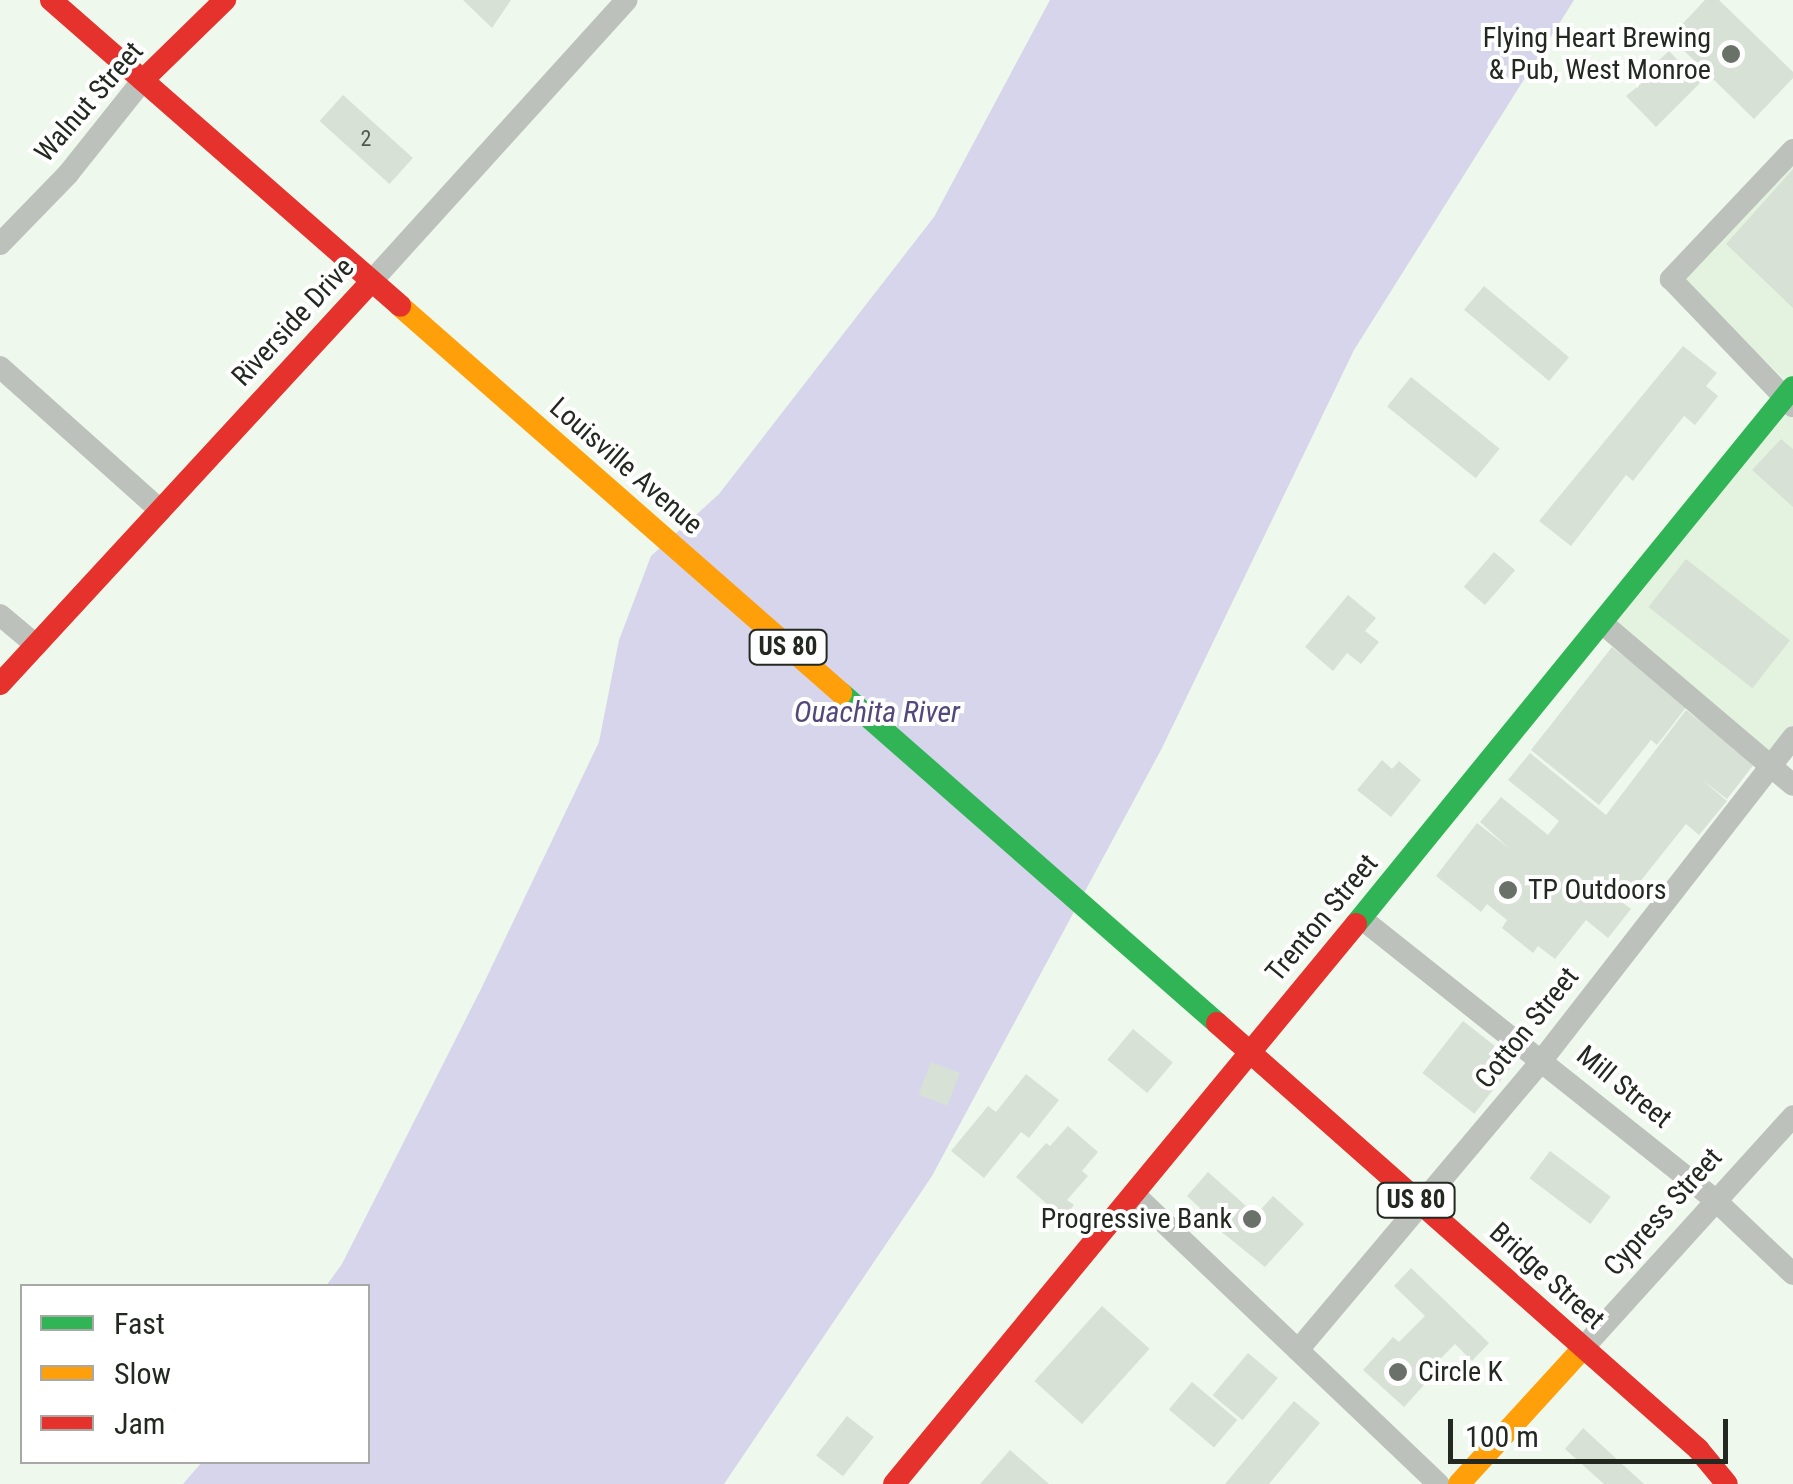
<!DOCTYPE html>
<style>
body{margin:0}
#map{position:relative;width:1793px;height:1484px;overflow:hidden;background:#eff8ec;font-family:"Roboto Condensed",sans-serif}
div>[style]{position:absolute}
.built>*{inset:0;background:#e4f3df}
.water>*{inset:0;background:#d6d5eb}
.building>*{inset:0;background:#d8e1d5;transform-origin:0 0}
.street>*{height:22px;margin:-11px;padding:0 11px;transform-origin:11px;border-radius:11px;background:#bdc1bc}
.fast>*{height:22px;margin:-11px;padding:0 11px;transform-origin:11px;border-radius:11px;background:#30b455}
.slow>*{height:22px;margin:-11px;padding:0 11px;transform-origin:11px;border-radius:11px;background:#ff9f0a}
.jam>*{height:22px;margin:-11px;padding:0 11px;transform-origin:11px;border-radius:11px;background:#e5322d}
.dots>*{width:28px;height:28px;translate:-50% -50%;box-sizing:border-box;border:5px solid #fff;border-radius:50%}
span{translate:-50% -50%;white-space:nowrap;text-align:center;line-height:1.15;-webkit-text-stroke:8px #fff;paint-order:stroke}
.number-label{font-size:22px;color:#51584f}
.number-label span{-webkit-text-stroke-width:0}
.shield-label span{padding:2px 8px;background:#fff;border:2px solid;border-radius:8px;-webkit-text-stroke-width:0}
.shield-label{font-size:25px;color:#232921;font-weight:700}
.poi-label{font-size:28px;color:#232921}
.right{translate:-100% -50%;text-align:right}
.left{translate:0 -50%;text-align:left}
.street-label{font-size:28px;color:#232921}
.water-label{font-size:30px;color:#53487a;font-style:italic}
.legend{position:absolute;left:20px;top:1284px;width:350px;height:180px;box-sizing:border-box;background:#fff;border:2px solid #a7a9a6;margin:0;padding:12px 18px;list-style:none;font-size:30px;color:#232921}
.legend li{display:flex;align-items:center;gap:20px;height:50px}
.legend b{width:50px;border:2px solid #a7a9a6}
.scale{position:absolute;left:1448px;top:1419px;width:280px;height:45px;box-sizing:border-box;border:5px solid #232921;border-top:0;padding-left:12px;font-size:30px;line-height:35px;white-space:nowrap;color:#232921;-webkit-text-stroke:8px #fff;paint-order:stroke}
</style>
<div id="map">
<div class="built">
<i style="clip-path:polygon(1793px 152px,1793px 734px,1772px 764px,1602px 623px,1793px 388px,1678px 275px)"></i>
</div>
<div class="water">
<i style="clip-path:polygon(1050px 0,1574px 0,1354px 350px,1162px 748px,932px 1176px,724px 1484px,183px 1484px,202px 1462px,368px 1462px,368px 1286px,326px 1286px,342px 1264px,481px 989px,599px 742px,619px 640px,651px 556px,719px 494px,934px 217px)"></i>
</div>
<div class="building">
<i style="clip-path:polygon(463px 0,511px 0,492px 28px)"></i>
<i style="clip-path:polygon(1705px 0,1719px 0,1793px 72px,1793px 78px,1754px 119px,1670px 37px)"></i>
<i style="clip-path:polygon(1669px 51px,1700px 83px,1656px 127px,1626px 96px,1663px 66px,1658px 61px)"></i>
<i style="left:343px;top:95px;width:94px;height:35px;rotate:42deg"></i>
<i style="clip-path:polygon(1793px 169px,1793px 308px,1726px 244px)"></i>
<i style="left:1484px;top:286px;width:111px;height:31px;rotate:40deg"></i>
<i style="clip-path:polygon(1683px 346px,1717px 373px,1706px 386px,1718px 396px,1695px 425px,1684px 416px,1633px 481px,1626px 475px,1571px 546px,1539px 521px)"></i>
<i style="left:1411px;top:377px;width:114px;height:38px;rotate:39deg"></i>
<i style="clip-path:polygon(1781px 439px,1793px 449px,1793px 507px,1752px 470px)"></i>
<i style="left:1494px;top:552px;width:28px;height:46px;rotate:41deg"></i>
<i style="left:1686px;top:559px;width:132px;height:61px;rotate:38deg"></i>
<i style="clip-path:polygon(1348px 595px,1376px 618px,1365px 631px,1379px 642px,1361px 664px,1347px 653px,1333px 671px,1305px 647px)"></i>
<i style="clip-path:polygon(1612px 647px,1687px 706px,1657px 745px,1651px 740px,1599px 805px,1531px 750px)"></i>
<i style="clip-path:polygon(1686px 710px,1755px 763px,1727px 799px,1701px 779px,1727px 801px,1699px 835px,1686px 824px,1623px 903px,1631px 909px,1608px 938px,1586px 920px,1555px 959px,1538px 946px,1533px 953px,1502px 928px,1507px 920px,1487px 904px,1481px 912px,1436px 876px,1477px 823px,1510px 849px,1480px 822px,1501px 797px,1548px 835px,1559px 821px,1508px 780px,1530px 753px,1606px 815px)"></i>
<i style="clip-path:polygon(1382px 760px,1392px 769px,1399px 761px,1421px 780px,1391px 817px,1357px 790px)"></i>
<i style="left:1463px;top:1021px;width:66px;height:66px;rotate:38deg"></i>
<i style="left:1133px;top:1029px;width:52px;height:40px;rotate:40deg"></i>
<i style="left:931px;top:1062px;width:31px;height:35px;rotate:21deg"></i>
<i style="clip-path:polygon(1026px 1074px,1059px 1100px,1029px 1138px,1021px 1132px,984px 1178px,951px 1151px,988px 1106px,996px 1112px)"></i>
<i style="clip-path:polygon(1068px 1126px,1098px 1152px,1082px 1171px,1088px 1176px,1067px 1200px,1074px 1205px,1063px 1218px,1016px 1177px,1046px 1143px,1050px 1146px)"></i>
<i style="left:1550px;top:1151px;width:76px;height:34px;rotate:37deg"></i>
<i style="clip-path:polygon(1208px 1172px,1256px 1215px,1273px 1196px,1304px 1224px,1265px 1267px,1197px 1212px,1200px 1208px,1187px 1196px)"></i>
<i style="clip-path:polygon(1411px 1268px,1489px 1343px,1472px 1361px,1455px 1344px,1429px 1370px,1434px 1374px,1404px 1407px,1363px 1370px,1393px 1337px,1399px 1342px,1425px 1316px,1394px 1286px)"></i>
<i style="left:1102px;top:1306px;width:64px;height:101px;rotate:42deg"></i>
<i style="left:1248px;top:1353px;width:39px;height:55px;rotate:40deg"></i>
<i style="left:1192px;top:1382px;width:59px;height:36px;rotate:40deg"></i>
<i style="clip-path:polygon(1294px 1401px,1320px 1423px,1269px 1484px,1225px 1484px)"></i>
<i style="left:847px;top:1416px;width:34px;height:50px;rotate:38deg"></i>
<i style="clip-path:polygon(1583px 1428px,1633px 1474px,1644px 1484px,1604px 1484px,1565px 1449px)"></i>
<i style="clip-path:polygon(1010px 1450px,1049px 1484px,980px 1484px)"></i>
</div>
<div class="street">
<i style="left:1793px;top:150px;width:178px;rotate:133.4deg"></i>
<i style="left:1671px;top:279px;width:176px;rotate:46.2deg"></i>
<i style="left:0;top:244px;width:98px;rotate:-45.8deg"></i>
<i style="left:68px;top:174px;width:120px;rotate:-51.4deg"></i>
<i style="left:370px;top:283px;width:382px;rotate:-47.8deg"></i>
<i style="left:0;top:367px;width:215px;rotate:41.8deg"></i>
<i style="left:0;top:615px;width:47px;rotate:39.8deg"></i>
<i style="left:1602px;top:623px;width:250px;rotate:40.3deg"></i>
<i style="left:1362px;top:919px;width:450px;rotate:38.5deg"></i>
<i style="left:1714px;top:1199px;width:109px;rotate:43.5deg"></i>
<i style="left:1135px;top:1195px;width:419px;rotate:43.6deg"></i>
<i style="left:1583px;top:1348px;width:313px;rotate:-47.8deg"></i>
<i style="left:1298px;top:1350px;width:379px;rotate:-49.9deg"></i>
<i style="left:1542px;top:1060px;width:409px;rotate:-52.1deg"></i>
</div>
<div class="fast">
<i style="left:841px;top:693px;width:500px;rotate:41.27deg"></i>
<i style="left:1356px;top:924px;width:692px;rotate:-50.86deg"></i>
</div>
<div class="slow">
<i style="left:400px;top:306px;width:587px;rotate:41.27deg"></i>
<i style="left:1459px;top:1484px;width:184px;rotate:-47.6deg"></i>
</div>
<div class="jam">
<i style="left:51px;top:0;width:464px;rotate:41.2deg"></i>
<i style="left:143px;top:80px;width:115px;rotate:-44.3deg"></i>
<i style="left:0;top:684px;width:546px;rotate:-47.3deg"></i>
<i style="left:1217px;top:1023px;width:643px;rotate:41.53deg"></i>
<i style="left:1698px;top:1449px;width:45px;rotate:50.4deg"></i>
<i style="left:894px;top:1484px;width:726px;rotate:-50.48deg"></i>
</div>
<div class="dots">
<i style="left:1731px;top:54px;background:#6a7168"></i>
<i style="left:1508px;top:890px;background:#6a7168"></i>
<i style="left:1252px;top:1219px;background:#6a7168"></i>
<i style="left:1398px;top:1372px;background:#6a7168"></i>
</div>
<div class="number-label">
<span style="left:366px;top:139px">2</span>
</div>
<div class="shield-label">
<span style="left:788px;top:647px">US 80</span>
<span style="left:1416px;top:1200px">US 80</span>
</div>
<div class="poi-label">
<span class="right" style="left:1711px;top:54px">Flying Heart Brewing<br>&amp; Pub, West Monroe</span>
<span class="left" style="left:1528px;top:890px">TP Outdoors</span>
<span class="right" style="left:1232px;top:1219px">Progressive Bank</span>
<span class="left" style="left:1418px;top:1372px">Circle K</span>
</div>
<div class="street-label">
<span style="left:89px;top:102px;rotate:-49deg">Walnut Street</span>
<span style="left:293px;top:322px;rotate:-47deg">Riverside Drive</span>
<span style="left:626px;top:466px;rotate:41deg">Louisville Avenue</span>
<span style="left:1322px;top:918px;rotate:-50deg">Trenton Street</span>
<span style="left:1527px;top:1028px;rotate:-51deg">Cotton Street</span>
<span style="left:1624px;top:1087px;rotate:39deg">Mill Street</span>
<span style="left:1663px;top:1212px;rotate:-48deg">Cypress Street</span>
<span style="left:1547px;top:1276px;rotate:42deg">Bridge Street</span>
</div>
<div class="water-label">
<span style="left:877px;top:712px">Ouachita River</span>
</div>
<ul class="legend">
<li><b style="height:12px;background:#30b455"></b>Fast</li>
<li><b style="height:12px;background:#ff9f0a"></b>Slow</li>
<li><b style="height:12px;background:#e5322d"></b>Jam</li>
</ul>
<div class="scale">100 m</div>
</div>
